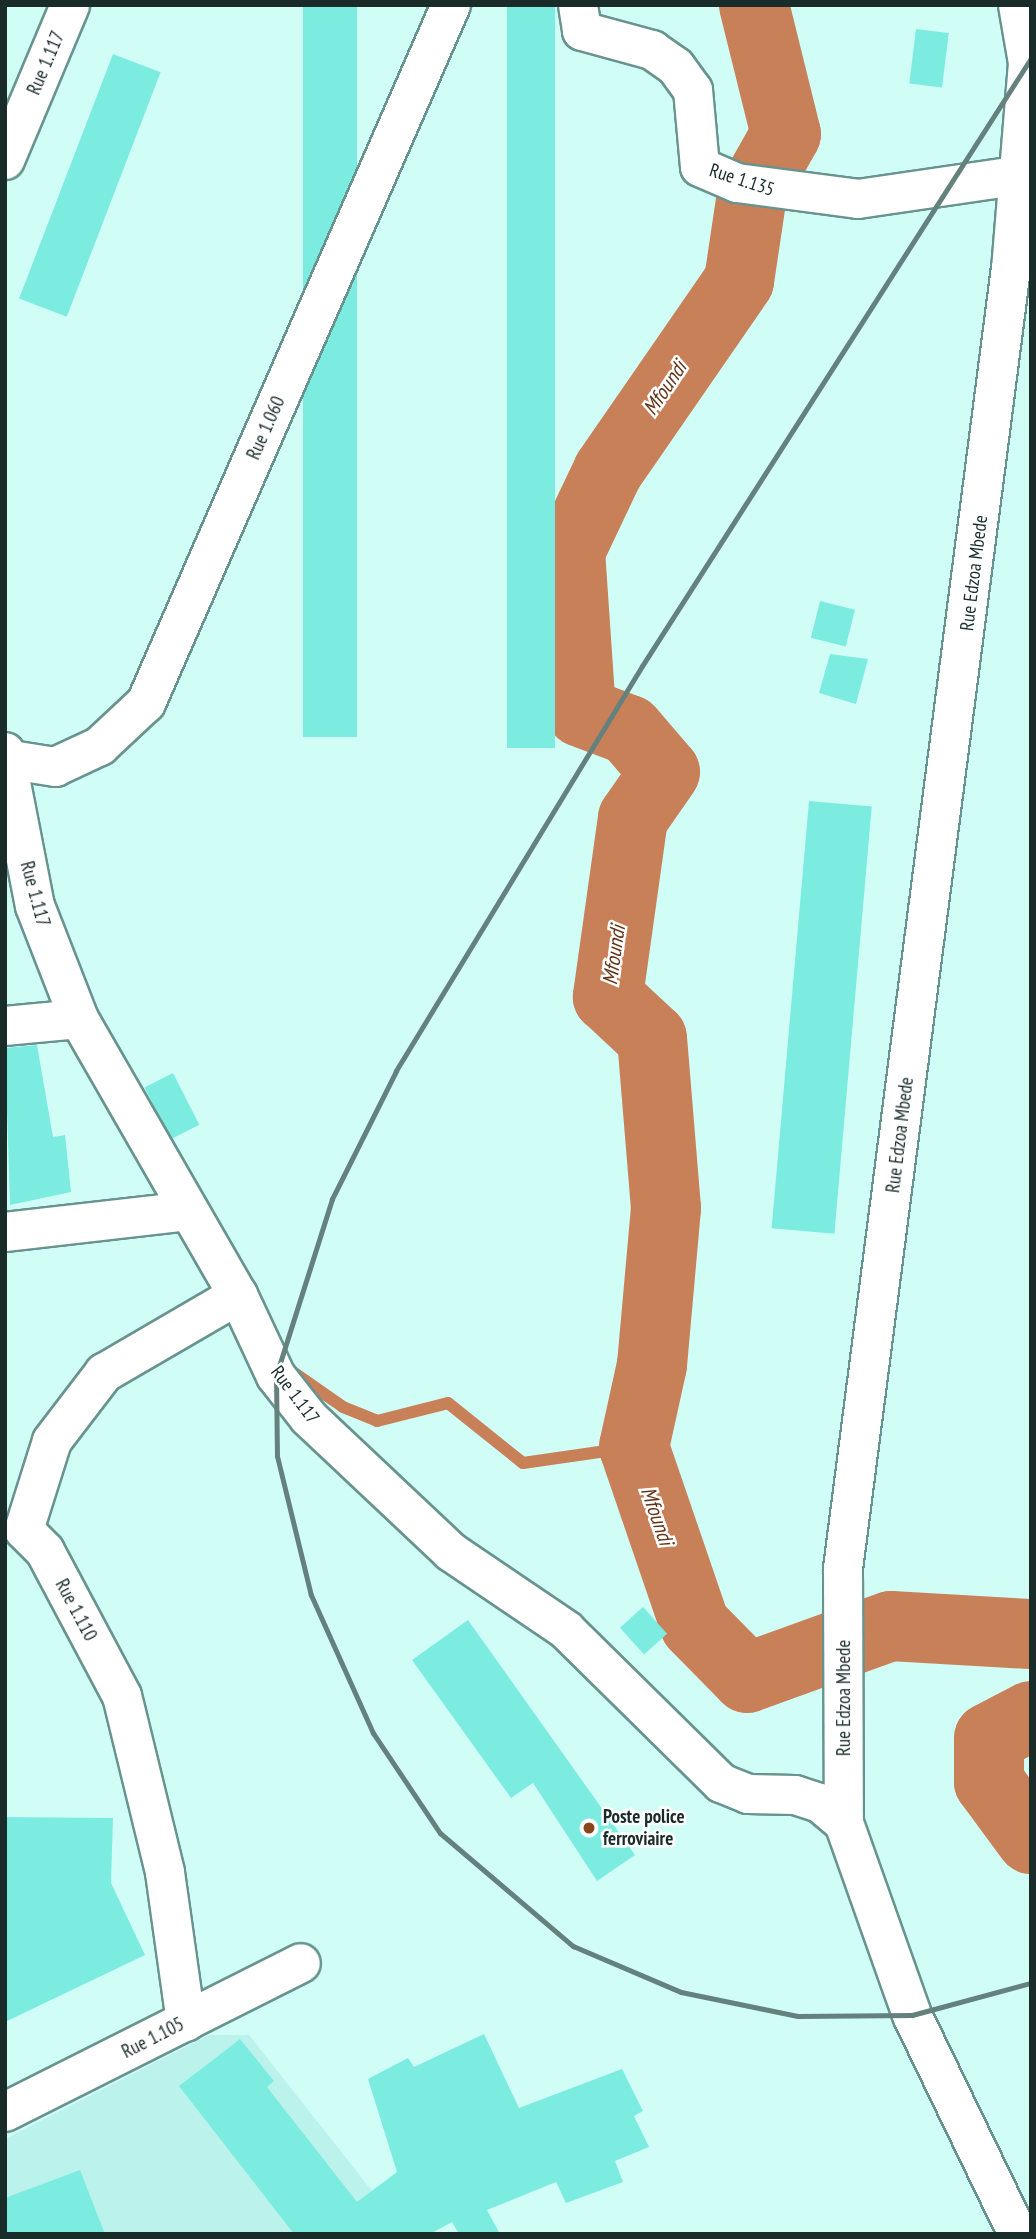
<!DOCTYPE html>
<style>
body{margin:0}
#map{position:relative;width:1036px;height:2239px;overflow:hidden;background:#d0fef7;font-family:"PT Sans Narrow",sans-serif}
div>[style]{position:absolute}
.built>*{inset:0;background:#bbf2eb}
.stream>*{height:12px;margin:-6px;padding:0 6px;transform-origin:6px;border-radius:6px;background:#c78058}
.river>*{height:70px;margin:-35px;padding:0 35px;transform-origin:35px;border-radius:35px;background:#c78058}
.building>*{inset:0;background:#7dece0;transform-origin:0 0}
.roads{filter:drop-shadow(2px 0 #69938e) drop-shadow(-2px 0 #69938e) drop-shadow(0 2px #69938e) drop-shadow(0 -2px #69938e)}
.minor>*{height:38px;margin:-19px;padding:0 19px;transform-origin:19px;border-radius:19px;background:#fff}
.rail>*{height:5px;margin:-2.5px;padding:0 2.5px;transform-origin:2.5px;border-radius:2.5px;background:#64817d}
.dots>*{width:19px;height:19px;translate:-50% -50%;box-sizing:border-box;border:4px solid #fff;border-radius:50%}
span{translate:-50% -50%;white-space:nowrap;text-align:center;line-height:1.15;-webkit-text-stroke:5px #fff;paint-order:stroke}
.street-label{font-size:19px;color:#1a2c2a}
.poi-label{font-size:19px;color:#1a2c2a;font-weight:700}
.left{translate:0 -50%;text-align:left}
.water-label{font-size:21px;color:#633316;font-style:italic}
.frame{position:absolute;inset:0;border:7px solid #1a2c2a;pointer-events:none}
</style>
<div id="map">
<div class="built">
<i style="clip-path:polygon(209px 2035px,249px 2035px,406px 2234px,5px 2234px,5px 2139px)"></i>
</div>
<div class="stream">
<i style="left:290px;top:1370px;width:65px;rotate:34.9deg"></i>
<i style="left:343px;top:1407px;width:37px;rotate:22deg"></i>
<i style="left:377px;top:1421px;width:73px;rotate:-14.2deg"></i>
<i style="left:448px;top:1403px;width:96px;rotate:38.7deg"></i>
<i style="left:523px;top:1463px;width:112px;rotate:-8.2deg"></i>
</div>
<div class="river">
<i style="left:754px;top:5px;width:133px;rotate:76.1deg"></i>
<i style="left:786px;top:134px;width:69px;rotate:119.5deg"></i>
<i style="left:752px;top:194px;width:88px;rotate:98.5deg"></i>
<i style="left:739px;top:281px;width:231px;rotate:124.6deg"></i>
<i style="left:608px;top:471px;width:89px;rotate:115.4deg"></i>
<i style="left:570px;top:551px;width:161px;rotate:86.1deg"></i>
<i style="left:581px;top:712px;width:51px;rotate:20.6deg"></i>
<i style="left:629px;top:730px;width:55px;rotate:49.4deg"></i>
<i style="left:665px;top:772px;width:56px;rotate:124.8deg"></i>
<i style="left:633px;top:818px;width:181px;rotate:98deg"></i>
<i style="left:608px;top:997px;width:60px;rotate:43deg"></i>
<i style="left:652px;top:1038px;width:171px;rotate:85.3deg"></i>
<i style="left:666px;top:1208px;width:158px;rotate:95.1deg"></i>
<i style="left:652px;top:1365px;width:84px;rotate:102.4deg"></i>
<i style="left:634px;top:1447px;width:188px;rotate:71.1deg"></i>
<i style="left:695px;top:1625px;width:74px;rotate:45.5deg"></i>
<i style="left:747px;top:1678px;width:153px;rotate:-19.9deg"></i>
<i style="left:891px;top:1626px;width:140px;rotate:3.3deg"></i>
<i style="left:1031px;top:1716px;width:47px;rotate:152.4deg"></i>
<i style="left:989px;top:1738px;width:44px;rotate:90deg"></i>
<i style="left:989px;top:1782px;width:71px;rotate:53.6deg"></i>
</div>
<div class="building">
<i style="left:303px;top:5px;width:54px;height:732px"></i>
<i style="left:507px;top:5px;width:48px;height:743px"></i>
<i style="left:916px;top:29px;width:33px;height:55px;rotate:7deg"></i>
<i style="left:113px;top:54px;width:51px;height:262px;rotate:21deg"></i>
<i style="left:820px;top:601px;width:36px;height:38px;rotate:14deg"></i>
<i style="clip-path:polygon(830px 654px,868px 659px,856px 704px,819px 693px)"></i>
<i style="left:809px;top:801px;width:63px;height:429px;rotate:5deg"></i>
<i style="clip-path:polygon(37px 1045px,53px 1137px,65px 1135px,71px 1192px,10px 1205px,5px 1048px)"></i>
<i style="left:173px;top:1073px;width:58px;height:32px;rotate:63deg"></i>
<i style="left:643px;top:1607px;width:36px;height:31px;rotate:48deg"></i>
<i style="clip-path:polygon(468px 1620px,635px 1855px,597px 1881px,533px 1783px,511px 1798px,412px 1660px)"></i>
<i style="clip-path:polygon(5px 1817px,113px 1818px,111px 1883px,145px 1955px,5px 2022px)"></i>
<i style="clip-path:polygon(484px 2034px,519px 2108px,622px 2069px,643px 2111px,634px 2116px,649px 2147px,615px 2161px,623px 2182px,566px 2203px,556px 2182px,487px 2210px,500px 2234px,459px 2234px,452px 2222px,430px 2234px,294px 2234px,179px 2086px,240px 2039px,274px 2081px,267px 2087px,357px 2202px,397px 2172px,368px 2079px,408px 2058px,414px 2067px)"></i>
<i style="clip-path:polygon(80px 2170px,105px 2234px,5px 2234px,5px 2198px)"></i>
</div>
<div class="roads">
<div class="minor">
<i style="left:578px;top:5px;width:26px;rotate:81deg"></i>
<i style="left:582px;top:31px;width:73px;rotate:15.2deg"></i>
<i style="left:652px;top:50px;width:29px;rotate:35deg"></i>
<i style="left:676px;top:67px;width:29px;rotate:54deg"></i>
<i style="left:693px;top:90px;width:77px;rotate:84.8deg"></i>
<i style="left:700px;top:167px;width:40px;rotate:23.4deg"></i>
<i style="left:737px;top:183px;width:122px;rotate:7.5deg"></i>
<i style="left:858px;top:199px;width:159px;rotate:-8.3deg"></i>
<i style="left:1018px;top:5px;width:59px;rotate:80.2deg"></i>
<i style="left:1028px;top:63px;width:206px;rotate:94.7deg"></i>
<i style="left:1011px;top:268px;width:1312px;rotate:97.36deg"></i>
<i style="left:843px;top:1569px;width:254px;rotate:89.8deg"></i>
<i style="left:844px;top:1823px;width:204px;rotate:70.5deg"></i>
<i style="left:912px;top:2015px;width:243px;rotate:64.2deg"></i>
<i style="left:5px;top:160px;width:168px;rotate:-67.2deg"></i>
<i style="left:5px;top:752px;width:157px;rotate:79deg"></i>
<i style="left:35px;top:906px;width:121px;rotate:68.7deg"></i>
<i style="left:79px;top:1019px;width:319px;rotate:60.1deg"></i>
<i style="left:238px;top:1295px;width:89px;rotate:64.9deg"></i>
<i style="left:276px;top:1376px;width:53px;rotate:51.8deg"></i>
<i style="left:309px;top:1418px;width:195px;rotate:43.3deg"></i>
<i style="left:451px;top:1552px;width:139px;rotate:34.1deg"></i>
<i style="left:566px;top:1630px;width:218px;rotate:44.6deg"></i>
<i style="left:721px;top:1783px;width:29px;rotate:22deg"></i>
<i style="left:748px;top:1794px;width:47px;rotate:1.2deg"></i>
<i style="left:795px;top:1795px;width:26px;rotate:18deg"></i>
<i style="left:820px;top:1803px;width:31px;rotate:40deg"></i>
<i style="left:5px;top:759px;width:51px;rotate:9.1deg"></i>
<i style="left:55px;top:767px;width:50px;rotate:-25deg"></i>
<i style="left:100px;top:746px;width:63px;rotate:-43.1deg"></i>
<i style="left:146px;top:703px;width:762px;rotate:-66.4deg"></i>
<i style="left:5px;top:1026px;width:74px;rotate:-5.4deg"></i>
<i style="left:5px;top:1232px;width:184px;rotate:-6.5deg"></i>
<i style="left:186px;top:2022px;width:151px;rotate:-98deg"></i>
<i style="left:165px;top:1872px;width:181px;rotate:-103.7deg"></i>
<i style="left:122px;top:1696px;width:164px;rotate:-118deg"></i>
<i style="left:45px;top:1551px;width:30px;rotate:-135deg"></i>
<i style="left:24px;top:1530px;width:93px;rotate:-72.5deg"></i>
<i style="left:52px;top:1441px;width:86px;rotate:-52.6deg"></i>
<i style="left:104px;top:1373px;width:155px;rotate:-30.2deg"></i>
<i style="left:5px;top:2112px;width:331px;rotate:-26.7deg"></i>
</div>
</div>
<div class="rail">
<i style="left:1031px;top:58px;width:722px;rotate:122.61deg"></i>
<i style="left:642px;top:666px;width:474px;rotate:121.3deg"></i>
<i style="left:396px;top:1071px;width:143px;rotate:116.6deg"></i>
<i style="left:332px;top:1199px;width:186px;rotate:107.6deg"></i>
<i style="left:276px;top:1376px;width:80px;rotate:89.3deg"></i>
<i style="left:277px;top:1456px;width:143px;rotate:76.3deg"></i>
<i style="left:311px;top:1595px;width:151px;rotate:65.8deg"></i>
<i style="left:373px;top:1733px;width:120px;rotate:56.2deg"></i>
<i style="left:440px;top:1833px;width:175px;rotate:40.4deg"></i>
<i style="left:573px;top:1946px;width:117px;rotate:23.1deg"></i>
<i style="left:681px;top:1992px;width:119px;rotate:11.6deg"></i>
<i style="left:798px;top:2016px;width:114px;rotate:-0.5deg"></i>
<i style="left:912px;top:2015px;width:123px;rotate:-15.1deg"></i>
</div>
<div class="dots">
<i style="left:589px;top:1828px;background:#8a461a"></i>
</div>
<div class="street-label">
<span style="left:46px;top:63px;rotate:-67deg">Rue 1.117</span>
<span style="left:742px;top:180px;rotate:18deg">Rue 1.135</span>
<span style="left:266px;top:428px;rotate:-66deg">Rue 1.060</span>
<span style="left:974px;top:573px;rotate:-83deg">Rue Edzoa Mbede</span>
<span style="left:35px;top:894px;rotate:75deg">Rue 1.117</span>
<span style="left:900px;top:1135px;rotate:-83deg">Rue Edzoa Mbede</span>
<span style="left:295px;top:1395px;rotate:53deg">Rue 1.117</span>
<span style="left:76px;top:1610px;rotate:62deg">Rue 1.110</span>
<span style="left:844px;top:1698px;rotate:-90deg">Rue Edzoa Mbede</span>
<span style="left:153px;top:2038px;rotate:-27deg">Rue 1.105</span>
</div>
<div class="poi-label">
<span class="left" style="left:603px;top:1828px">Poste police<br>ferroviaire</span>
</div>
<div class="water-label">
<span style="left:665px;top:388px;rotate:-56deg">Mfoundi</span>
<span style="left:614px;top:955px;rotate:-82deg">Mfoundi</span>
<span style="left:657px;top:1516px;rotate:71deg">Mfoundi</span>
</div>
<div class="frame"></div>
</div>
